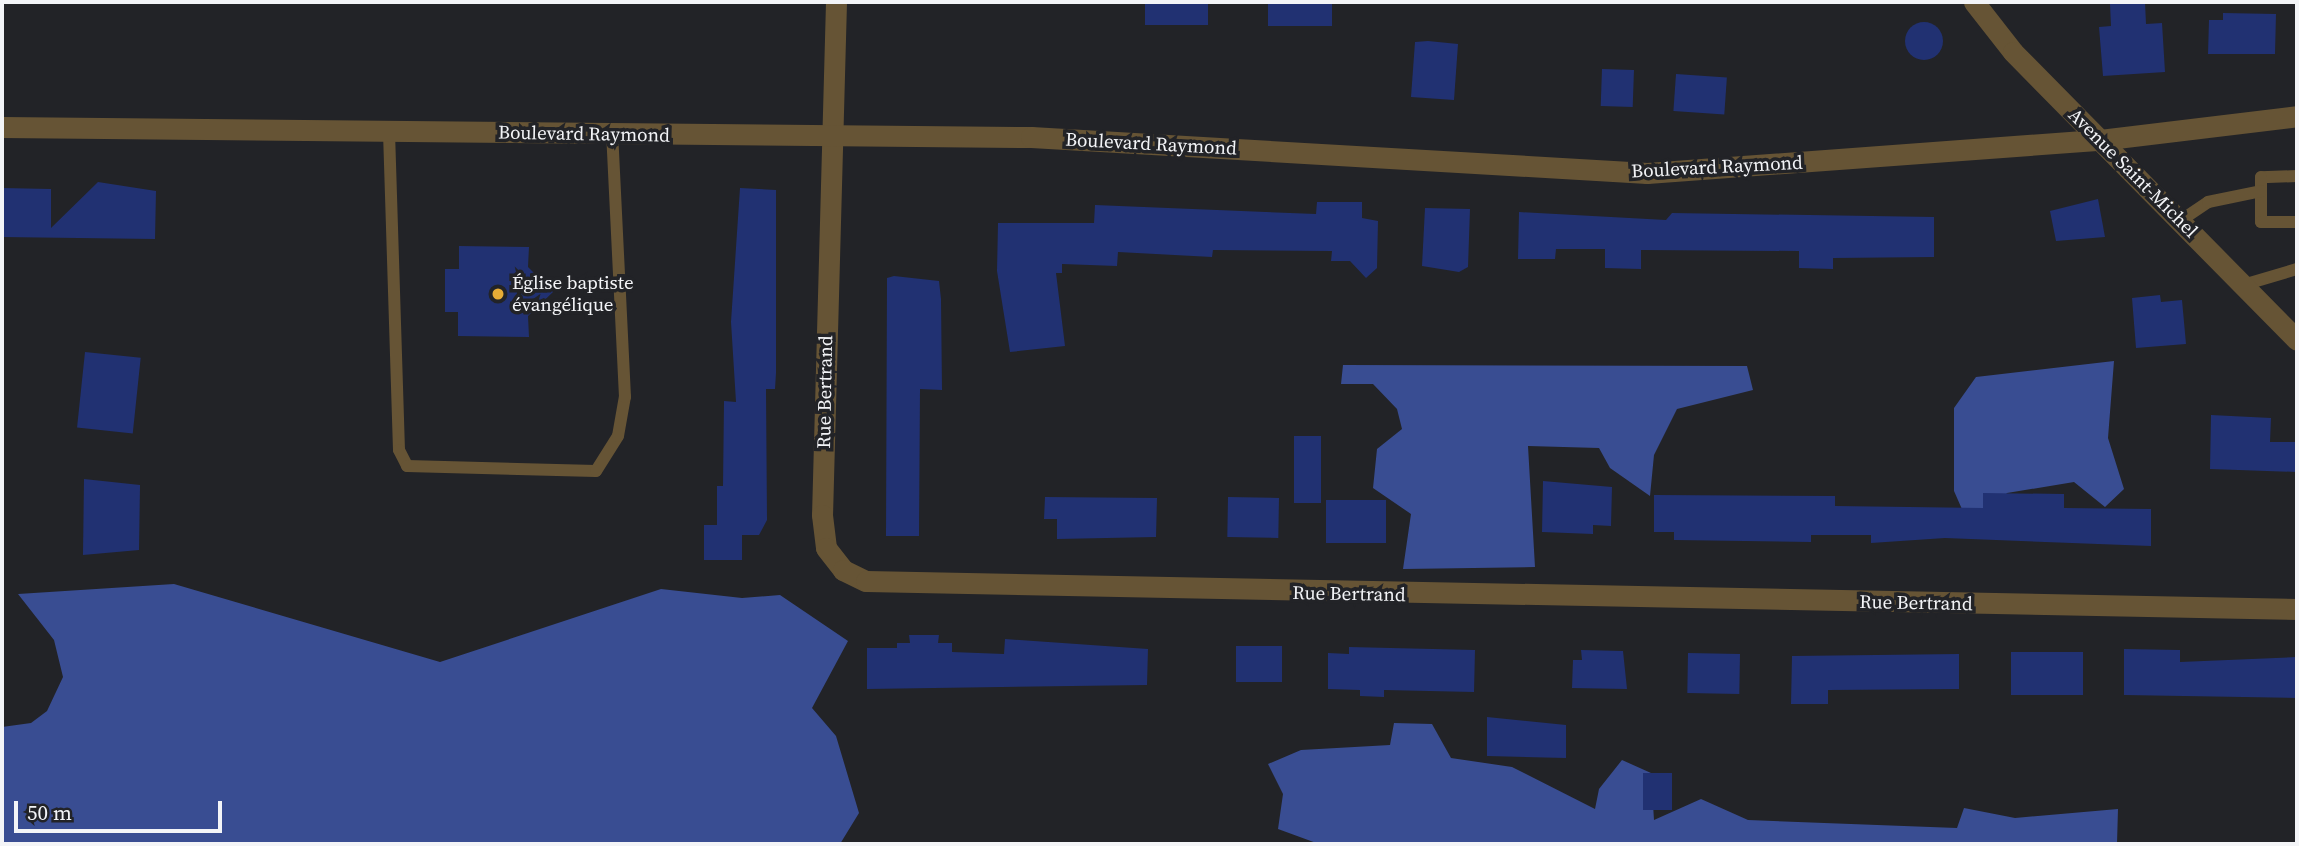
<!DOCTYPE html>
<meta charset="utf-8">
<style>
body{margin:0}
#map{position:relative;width:2299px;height:846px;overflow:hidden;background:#222327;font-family:"Source Serif 4",serif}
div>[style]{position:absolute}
.forest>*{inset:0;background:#394d92}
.building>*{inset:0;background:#213172;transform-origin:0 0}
.round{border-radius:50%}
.service>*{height:12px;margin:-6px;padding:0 6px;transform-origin:6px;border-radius:6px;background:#665435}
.minor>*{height:21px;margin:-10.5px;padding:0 10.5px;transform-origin:10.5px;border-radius:10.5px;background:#665435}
.tertiary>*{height:21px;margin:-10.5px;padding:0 10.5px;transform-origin:10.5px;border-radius:10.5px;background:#665435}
.dots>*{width:19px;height:19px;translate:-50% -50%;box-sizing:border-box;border:4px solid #222327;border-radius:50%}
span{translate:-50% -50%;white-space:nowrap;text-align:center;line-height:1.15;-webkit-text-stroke:7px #222327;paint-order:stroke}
.street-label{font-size:19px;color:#f3f4f7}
.poi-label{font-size:19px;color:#f3f4f7}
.left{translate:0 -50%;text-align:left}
.frame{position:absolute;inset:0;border:4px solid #f3f4f7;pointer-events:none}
.scale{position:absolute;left:14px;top:801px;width:208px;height:32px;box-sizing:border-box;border:4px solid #f3f4f7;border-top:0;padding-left:9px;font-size:21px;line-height:24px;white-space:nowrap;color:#f3f4f7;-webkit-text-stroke:5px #222327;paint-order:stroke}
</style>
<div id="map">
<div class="forest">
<i style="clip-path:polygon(2114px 361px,2108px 438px,2124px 489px,2105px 507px,2074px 482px,2007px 493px,1972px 532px,1954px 491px,1954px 408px,1976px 377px)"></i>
<i style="clip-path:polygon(1343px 365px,1747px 366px,1753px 390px,1677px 409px,1654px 455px,1650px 496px,1610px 468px,1599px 448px,1528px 446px,1535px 567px,1403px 569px,1411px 514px,1373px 488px,1377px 449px,1402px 429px,1397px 409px,1373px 384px,1341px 384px)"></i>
<i style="clip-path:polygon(174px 584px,440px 662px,661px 589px,742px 598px,780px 595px,848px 641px,812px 708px,836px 736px,859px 813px,840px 844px,2px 844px,2px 727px,31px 723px,47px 711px,63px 677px,54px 640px,18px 594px)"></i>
<i style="clip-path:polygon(1394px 723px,1432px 724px,1451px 758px,1512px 767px,1595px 809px,1599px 789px,1622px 760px,1651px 773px,1654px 820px,1701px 799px,1748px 820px,1957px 828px,1964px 808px,2015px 818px,2118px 809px,2117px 844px,1319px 844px,1278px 829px,1283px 794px,1268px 764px,1301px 750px,1390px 745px)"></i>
</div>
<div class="building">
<i style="left:1145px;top:2px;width:63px;height:23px"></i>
<i style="left:1268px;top:2px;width:64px;height:24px"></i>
<i style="clip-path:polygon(2145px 2px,2146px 24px,2162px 23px,2165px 72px,2103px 76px,2099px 27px,2111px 26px,2110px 4px)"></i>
<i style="clip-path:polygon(2223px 13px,2276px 14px,2275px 54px,2208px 54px,2209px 20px,2223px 20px)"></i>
<i class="round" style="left:1905px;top:22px;width:38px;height:38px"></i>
<i style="clip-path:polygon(1428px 41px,1458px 44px,1454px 100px,1411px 97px,1415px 42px)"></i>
<i style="left:1602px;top:69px;width:32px;height:37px;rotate:2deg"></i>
<i style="left:1676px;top:74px;width:51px;height:37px;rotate:4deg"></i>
<i style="clip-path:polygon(98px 182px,156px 191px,155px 239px,2px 237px,2px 188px,51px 189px,51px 228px)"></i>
<i style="clip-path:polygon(740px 188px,776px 190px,776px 373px,775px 389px,766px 389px,767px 520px,759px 535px,742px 535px,742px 560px,704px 560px,704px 525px,717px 525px,717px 486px,723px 486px,724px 401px,736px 402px,731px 322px)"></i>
<i style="clip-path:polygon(2098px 199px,2105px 237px,2056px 241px,2050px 211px)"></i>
<i style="clip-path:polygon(1317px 202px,1362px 202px,1362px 218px,1378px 221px,1377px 268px,1366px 278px,1350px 261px,1331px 261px,1332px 251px,1213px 250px,1212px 257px,1118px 252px,1117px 266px,1062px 264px,1062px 273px,1056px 273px,1065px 346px,1010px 352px,997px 271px,998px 223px,1094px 223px,1095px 205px,1316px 214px)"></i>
<i style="clip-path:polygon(1425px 208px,1470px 209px,1468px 267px,1459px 272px,1422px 266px)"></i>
<i style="clip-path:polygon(1519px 212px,1666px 220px,1672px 213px,1934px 217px,1934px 257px,1833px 258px,1833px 269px,1799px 268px,1799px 251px,1641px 250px,1641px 269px,1605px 268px,1605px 249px,1556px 249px,1555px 259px,1518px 259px)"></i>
<i style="clip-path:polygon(459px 246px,529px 247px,528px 267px,553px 292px,528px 316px,529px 337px,458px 336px,458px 312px,445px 312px,445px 269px,459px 269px)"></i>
<i style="clip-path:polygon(894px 276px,939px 281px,941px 299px,942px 390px,920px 389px,919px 536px,886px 536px,887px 278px)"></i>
<i style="clip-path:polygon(2160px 295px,2161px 302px,2182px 300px,2186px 344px,2136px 348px,2132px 298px)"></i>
<i style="left:85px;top:352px;width:56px;height:76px;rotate:6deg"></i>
<i style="clip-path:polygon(2211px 415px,2271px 418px,2270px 442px,2297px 442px,2297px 472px,2210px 469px)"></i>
<i style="left:1294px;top:436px;width:27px;height:67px"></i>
<i style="clip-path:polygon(84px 479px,140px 485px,139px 550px,83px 555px)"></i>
<i style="clip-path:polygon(1543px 481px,1612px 487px,1611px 526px,1593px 525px,1593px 534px,1542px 532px)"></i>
<i style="clip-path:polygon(1983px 493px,2064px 494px,2064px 508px,2151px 509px,2151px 546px,1945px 538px,1871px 543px,1871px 535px,1811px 535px,1811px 542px,1674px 540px,1674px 532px,1654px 532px,1654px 495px,1835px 496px,1835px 506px,1983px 508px)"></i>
<i style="clip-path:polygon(1045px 497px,1157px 498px,1156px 537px,1057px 539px,1057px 519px,1044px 519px)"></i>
<i style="left:1228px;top:497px;width:51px;height:40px;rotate:1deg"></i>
<i style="left:1326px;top:500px;width:60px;height:43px"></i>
<i style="clip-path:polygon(909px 635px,939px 635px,938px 643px,952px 643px,952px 652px,1004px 654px,1005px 639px,1148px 649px,1147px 685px,867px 689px,867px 648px,897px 648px,897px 643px,910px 643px)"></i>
<i style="left:1236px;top:646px;width:46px;height:36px"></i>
<i style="clip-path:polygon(1349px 647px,1475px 650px,1474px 692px,1384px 690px,1384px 697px,1360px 696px,1360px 690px,1328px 689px,1328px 653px,1349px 654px)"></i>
<i style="clip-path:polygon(2124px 649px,2180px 650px,2180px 662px,2297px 657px,2297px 698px,2124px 695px)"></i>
<i style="clip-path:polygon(1581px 650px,1623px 651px,1627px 689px,1572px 688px,1573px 660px,1582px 660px)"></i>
<i style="left:2083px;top:652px;width:43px;height:72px;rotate:90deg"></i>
<i style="left:1688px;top:653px;width:52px;height:40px;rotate:1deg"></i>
<i style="clip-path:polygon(1959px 654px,1959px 689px,1828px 690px,1828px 704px,1791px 704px,1792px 656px)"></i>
<i style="clip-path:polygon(1487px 717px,1566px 725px,1566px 758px,1487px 756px)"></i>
<i style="left:1643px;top:773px;width:29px;height:37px"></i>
</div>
<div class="service">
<i style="left:389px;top:132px;width:318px;rotate:88.2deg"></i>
<i style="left:399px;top:450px;width:18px;rotate:63deg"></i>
<i style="left:407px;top:466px;width:189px;rotate:1.5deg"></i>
<i style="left:596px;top:471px;width:41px;rotate:-57.8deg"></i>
<i style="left:618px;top:436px;width:40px;rotate:-80deg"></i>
<i style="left:625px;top:397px;width:263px;rotate:-92.8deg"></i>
<i style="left:2297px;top:176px;width:36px;rotate:178deg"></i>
<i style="left:2261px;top:177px;width:45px;rotate:90deg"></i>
<i style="left:2261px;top:222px;width:36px"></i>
<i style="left:2180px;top:221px;width:34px;rotate:-34deg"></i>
<i style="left:2208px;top:202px;width:54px;rotate:-11.7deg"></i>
<i style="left:2243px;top:285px;width:56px;rotate:-16.5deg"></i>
</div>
<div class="minor">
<i style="left:836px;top:2px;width:513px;rotate:91.56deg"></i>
<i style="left:822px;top:515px;width:33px;rotate:83deg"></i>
<i style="left:826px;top:548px;width:28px;rotate:52deg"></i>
<i style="left:843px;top:570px;width:25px;rotate:26deg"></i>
<i style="left:866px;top:581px;width:1431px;rotate:1.12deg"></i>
<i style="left:1974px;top:2px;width:63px;rotate:52deg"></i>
<i style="left:2013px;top:52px;width:404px;rotate:45.4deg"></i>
</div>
<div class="tertiary">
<i style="left:2px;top:127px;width:1029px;rotate:0.56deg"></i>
<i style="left:1031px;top:137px;width:617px;rotate:3.34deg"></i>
<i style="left:1647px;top:173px;width:454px;rotate:-4.2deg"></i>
<i style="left:2100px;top:140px;width:198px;rotate:-6.9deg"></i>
</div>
<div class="dots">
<i style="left:498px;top:294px;background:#e6ac36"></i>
</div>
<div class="street-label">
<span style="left:584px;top:134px;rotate:1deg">Boulevard Raymond</span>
<span style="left:1151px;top:144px;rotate:3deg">Boulevard Raymond</span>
<span style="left:1717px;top:167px;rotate:-3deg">Boulevard Raymond</span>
<span style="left:2133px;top:173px;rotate:45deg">Avenue Saint-Michel</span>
<span style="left:825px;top:392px;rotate:-89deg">Rue Bertrand</span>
<span style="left:1349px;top:594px;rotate:1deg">Rue Bertrand</span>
<span style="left:1916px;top:603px;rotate:1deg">Rue Bertrand</span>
</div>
<div class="poi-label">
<span class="left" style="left:512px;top:294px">Église baptiste<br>évangélique</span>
</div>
<div class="frame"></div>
<div class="scale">50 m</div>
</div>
